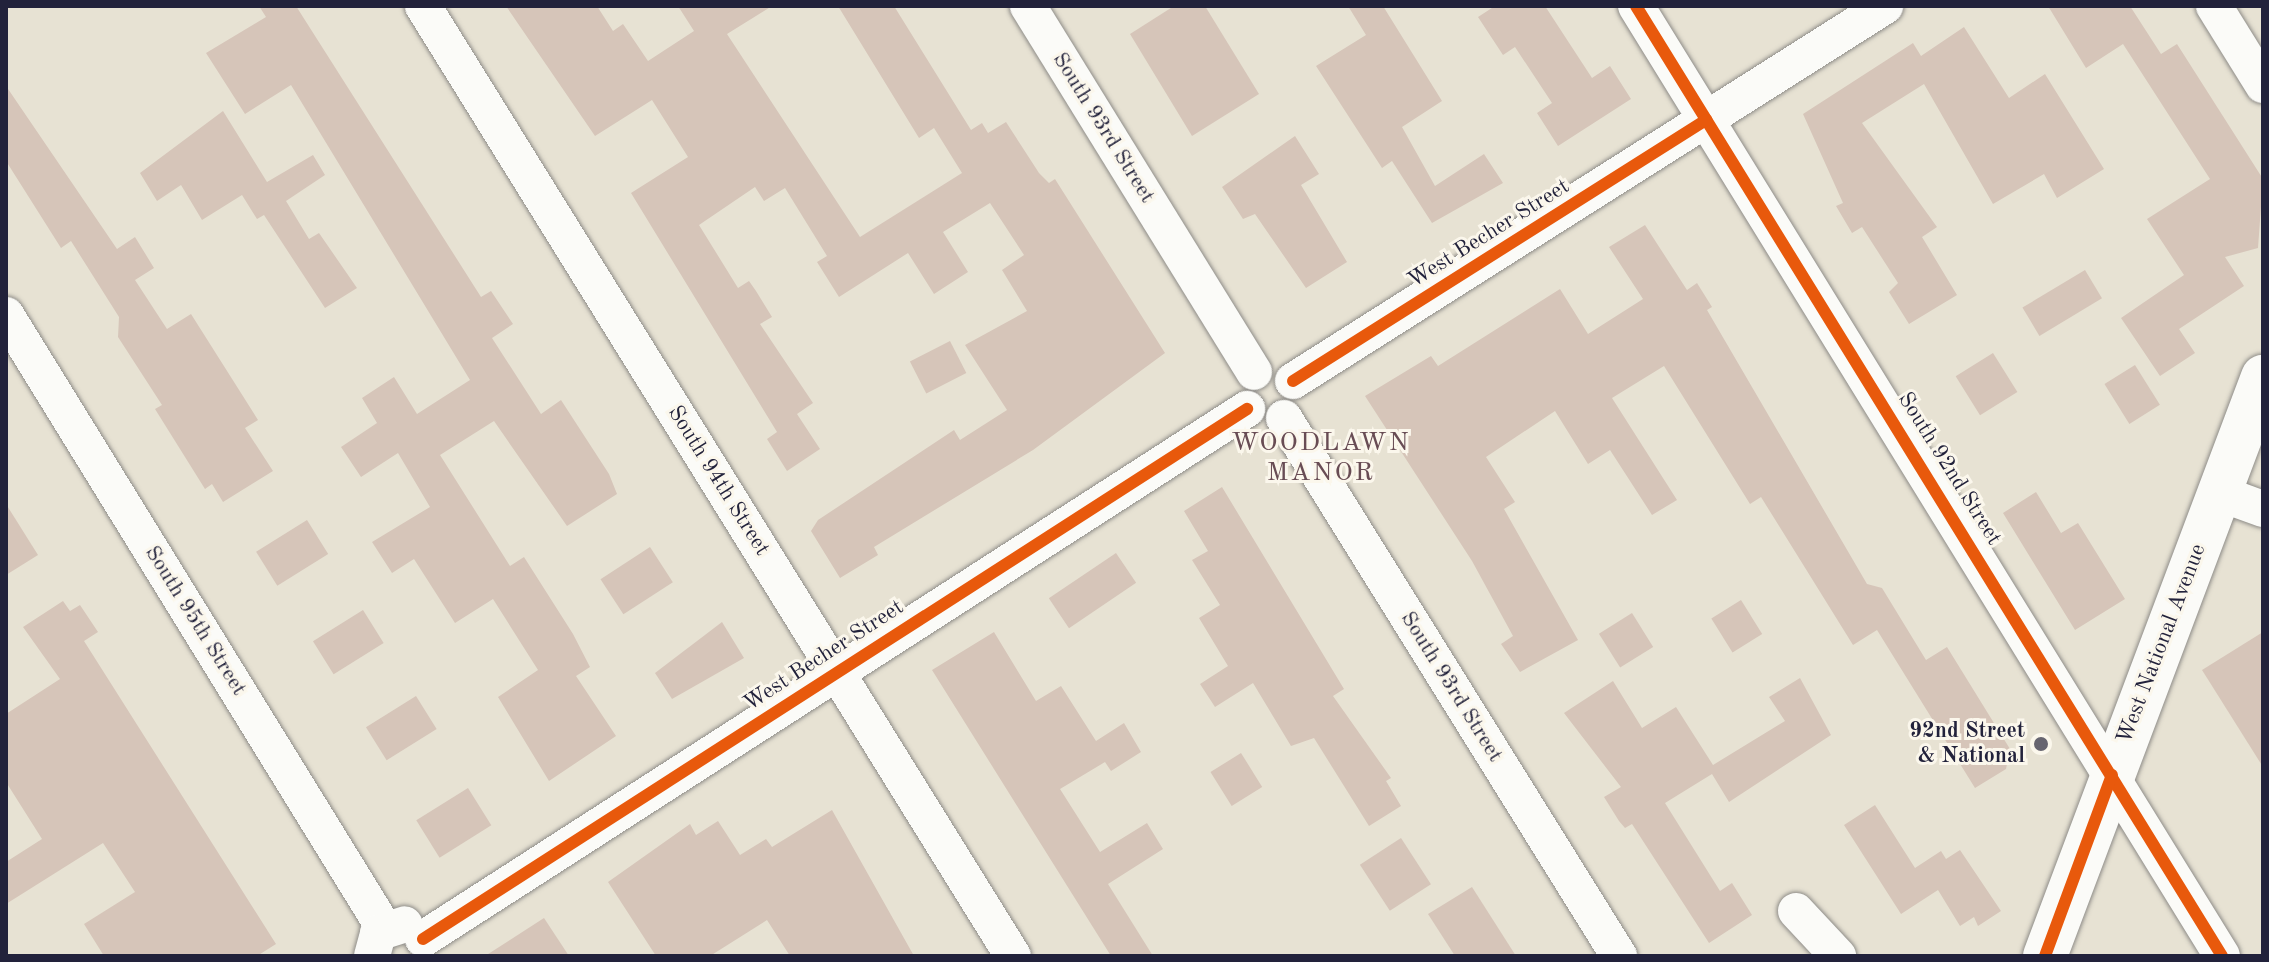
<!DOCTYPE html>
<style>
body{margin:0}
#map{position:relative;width:2269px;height:962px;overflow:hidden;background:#e7e2d3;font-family:"Old Standard TT",serif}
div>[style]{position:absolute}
.building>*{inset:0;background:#d6c5b9;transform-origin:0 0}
.roads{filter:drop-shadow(0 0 2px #8e8c88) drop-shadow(0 0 2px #8e8c88)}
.minor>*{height:36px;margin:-18px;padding:0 18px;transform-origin:18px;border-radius:18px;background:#fbfbf8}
.major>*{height:44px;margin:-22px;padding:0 22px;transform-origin:22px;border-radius:22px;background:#fbfbf8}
.cycleway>*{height:12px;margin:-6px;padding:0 6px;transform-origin:6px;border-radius:6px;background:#e8590c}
.dots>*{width:22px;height:22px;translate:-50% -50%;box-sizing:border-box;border:4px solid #fbf7ec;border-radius:50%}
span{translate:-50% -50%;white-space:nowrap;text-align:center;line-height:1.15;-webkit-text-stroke:6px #fbf7ec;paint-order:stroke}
.street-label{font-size:22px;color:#22223b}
.poi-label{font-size:22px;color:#22223b;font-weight:700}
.right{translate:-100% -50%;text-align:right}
.quarter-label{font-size:26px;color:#684c54;letter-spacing:2px}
.frame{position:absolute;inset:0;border:8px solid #22223b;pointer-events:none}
</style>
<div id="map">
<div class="building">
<i style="clip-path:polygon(259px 6px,296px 6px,481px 297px,491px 291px,513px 324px,492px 338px,541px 414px,561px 400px,609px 474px,617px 494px,567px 526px,494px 421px,440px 455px,510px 566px,524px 557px,573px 634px,590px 667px,576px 676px,616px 736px,549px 781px,498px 697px,538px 670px,493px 599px,455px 623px,414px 559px,392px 573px,372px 542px,430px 507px,398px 453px,361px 477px,341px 447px,377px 423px,362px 398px,394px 377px,417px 414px,470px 380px,291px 85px,245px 114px,206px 53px,266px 17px)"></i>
<i style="clip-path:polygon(506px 6px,597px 6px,613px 31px,623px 24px,648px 61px,694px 31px,678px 6px,772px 6px,727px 34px,860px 237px,962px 173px,934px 128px,919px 138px,838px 6px,894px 6px,971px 130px,982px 123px,988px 133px,1006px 122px,1039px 173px,1049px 183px,1055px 179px,1165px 353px,1033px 450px,874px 547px,878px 555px,840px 578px,811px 531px,818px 520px,954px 430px,960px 440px,1007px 410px,965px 345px,1027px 311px,1002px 270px,1024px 255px,990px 203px,943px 232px,968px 272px,934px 294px,908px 253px,839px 297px,817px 262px,827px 256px,785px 188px,764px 201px,755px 187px,699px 225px,738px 288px,749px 281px,756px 291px,772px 317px,760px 324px,813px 403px,797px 414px,820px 449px,787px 471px,767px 439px,777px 432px,631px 193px,688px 157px,652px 100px,595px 136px)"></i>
<i style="clip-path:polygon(1174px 6px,1205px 6px,1259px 94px,1192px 136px,1130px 34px)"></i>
<i style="clip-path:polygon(1348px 6px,1383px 6px,1442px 101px,1402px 127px,1435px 186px,1484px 154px,1503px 183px,1432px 223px,1392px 161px,1382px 168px,1316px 66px,1366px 35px)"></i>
<i style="clip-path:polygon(1495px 6px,1545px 6px,1592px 78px,1610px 66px,1631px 99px,1558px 146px,1537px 113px,1552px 103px,1515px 47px,1503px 55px,1478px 17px)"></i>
<i style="clip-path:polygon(2048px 6px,2130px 6px,2161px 54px,2177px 44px,2263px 179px,2258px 248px,2225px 257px,2244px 286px,2179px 329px,2195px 353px,2160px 376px,2121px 318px,2184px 275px,2147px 219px,2210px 179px,2123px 44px,2086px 68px)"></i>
<i style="clip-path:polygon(1964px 27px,2009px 98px,2045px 74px,2104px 169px,2057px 198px,2044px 174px,1993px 204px,1924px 84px,1862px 123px,1937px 227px,1922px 237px,1957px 295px,1909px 324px,1889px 292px,1898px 283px,1862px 227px,1852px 233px,1836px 206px,1843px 203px,1803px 114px,1913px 43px,1921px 56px)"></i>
<i style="clip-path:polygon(6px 86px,117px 249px,135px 237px,154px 268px,135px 280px,167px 329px,191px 314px,258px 420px,245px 428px,273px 471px,223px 502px,212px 484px,205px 489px,155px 409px,162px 405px,118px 337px,119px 317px,71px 241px,61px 248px,6px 161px)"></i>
<i style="clip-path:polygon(223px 111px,267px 182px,313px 155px,325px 175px,286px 201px,309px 239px,319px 233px,357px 288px,325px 308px,264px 215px,257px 219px,242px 195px,202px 220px,181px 185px,157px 201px,140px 173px)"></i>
<i style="clip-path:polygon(1295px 136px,1319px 174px,1301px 185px,1347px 262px,1306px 288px,1255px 214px,1243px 219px,1222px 187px)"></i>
<i style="clip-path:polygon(1645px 225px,1687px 290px,1697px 283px,1712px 307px,1707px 310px,1867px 584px,1882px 588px,1926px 660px,1947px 647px,2010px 749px,2006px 769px,1975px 788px,1877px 630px,1853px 645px,1761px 497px,1750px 504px,1664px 366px,1612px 398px,1677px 500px,1652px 515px,1610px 450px,1588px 464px,1555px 411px,1486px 457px,1515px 502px,1504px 509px,1578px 640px,1520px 672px,1501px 644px,1513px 636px,1472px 561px,1365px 396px,1431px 356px,1438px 366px,1560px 289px,1588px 334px,1643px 299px,1609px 247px)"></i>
<i style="left:2085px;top:270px;width:33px;height:73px;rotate:59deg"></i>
<i style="left:950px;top:341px;width:36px;height:45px;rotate:63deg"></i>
<i style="left:1993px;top:353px;width:46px;height:44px;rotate:58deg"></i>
<i style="left:2135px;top:365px;width:47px;height:36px;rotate:58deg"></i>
<i style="clip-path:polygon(1222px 487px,1344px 689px,1333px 696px,1391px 778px,1386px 781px,1401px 806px,1369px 826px,1314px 738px,1291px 746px,1253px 683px,1215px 707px,1200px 684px,1228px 666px,1199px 618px,1220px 605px,1192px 560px,1208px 551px,1184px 511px)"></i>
<i style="clip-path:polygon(2036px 492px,2061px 533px,2078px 523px,2125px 599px,2075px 630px,2003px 513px)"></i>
<i style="clip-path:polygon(6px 504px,38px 555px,6px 575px)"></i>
<i style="left:307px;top:520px;width:40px;height:60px;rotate:58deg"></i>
<i style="left:650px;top:547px;width:42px;height:59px;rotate:57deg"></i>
<i style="left:1116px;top:553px;width:36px;height:81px;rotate:56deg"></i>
<i style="left:1741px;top:600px;width:40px;height:35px;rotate:58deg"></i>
<i style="clip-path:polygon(63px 601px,70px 611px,80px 605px,98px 632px,84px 641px,276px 944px,257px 956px,104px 956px,84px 924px,135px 892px,103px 843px,6px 904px,6px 862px,42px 839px,6px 782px,6px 714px,60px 679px,23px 627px)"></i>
<i style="left:363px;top:610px;width:39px;height:59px;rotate:58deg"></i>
<i style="left:1632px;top:613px;width:40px;height:39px;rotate:58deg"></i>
<i style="clip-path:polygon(722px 622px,744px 658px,672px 699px,655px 673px)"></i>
<i style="clip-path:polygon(994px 632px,1036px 701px,1061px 686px,1096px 741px,1124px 723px,1141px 752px,1111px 771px,1105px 762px,1060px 789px,1100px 852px,1147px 823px,1163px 849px,1108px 884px,1153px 956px,1111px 956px,932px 670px)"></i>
<i style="clip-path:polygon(2263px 632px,2263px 767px,2202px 670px)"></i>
<i style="clip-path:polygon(1800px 678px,1831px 735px,1729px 802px,1712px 774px,1665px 803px,1720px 891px,1732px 883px,1752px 915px,1709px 943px,1632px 824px,1625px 828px,1619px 821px,1604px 797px,1621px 787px,1564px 713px,1613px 681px,1642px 728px,1676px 707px,1713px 765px,1785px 721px,1769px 697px)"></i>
<i style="left:416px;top:696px;width:39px;height:59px;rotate:58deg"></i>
<i style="left:1241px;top:753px;width:40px;height:36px;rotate:58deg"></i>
<i style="left:468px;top:788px;width:44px;height:61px;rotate:58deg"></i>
<i style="clip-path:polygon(1875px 805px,1915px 868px,1941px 851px,1946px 859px,1960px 850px,2001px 911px,1978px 926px,1974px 917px,1960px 926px,1938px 890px,1901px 914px,1844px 825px)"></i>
<i style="clip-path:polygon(832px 810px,914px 956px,790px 956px,767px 920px,710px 956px,656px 956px,608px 882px,690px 824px,696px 835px,718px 821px,740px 855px,766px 839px,772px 847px)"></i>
<i style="left:1401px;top:838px;width:55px;height:49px;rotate:57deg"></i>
<i style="clip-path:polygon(1472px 887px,1516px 956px,1455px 956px,1428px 914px)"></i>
<i style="clip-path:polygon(544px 918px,569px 956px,485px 956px)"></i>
</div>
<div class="roads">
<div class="minor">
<i style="left:423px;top:6px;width:1118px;rotate:58.16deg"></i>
<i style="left:1028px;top:6px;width:430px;rotate:58.3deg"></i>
<i style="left:1636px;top:6px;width:1116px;rotate:58.33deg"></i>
<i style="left:2214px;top:6px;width:93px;rotate:58.2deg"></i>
<i style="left:6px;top:315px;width:720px;rotate:58.34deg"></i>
<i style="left:1293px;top:381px;width:701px;rotate:-32.35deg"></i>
<i style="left:1284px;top:418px;width:634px;rotate:58.09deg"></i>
<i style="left:2219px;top:493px;width:47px;rotate:20deg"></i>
<i style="left:1796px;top:911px;width:62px;rotate:47deg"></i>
<i style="left:423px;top:939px;width:980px;rotate:-32.75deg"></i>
<i style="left:372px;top:956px;width:24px;rotate:-75deg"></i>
<i style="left:378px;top:933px;width:28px;rotate:-18deg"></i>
</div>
<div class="major">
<i style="left:2045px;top:956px;width:619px;rotate:-69.37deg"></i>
</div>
</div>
<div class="cycleway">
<i style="left:1636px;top:6px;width:1116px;rotate:58.33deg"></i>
<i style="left:1293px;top:381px;width:489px;rotate:-32.3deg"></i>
<i style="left:423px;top:939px;width:980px;rotate:-32.75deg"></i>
<i style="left:2045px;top:956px;width:193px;rotate:-69.7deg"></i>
</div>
<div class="dots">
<i style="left:2041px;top:744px;background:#676570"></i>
</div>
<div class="street-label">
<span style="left:1103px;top:128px;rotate:58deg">South 93rd Street</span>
<span style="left:1489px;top:234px;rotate:-32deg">West Becher Street</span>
<span style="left:1949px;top:469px;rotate:58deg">South 92nd Street</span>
<span style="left:718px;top:481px;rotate:58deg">South 94th Street</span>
<span style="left:195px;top:621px;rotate:58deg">South 95th Street</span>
<span style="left:2162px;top:644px;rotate:-69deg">West National Avenue</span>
<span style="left:824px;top:656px;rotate:-33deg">West Becher Street</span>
<span style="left:1451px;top:687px;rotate:58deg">South 93rd Street</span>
</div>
<div class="poi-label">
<span class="right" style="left:2025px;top:744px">92nd Street<br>&amp; National</span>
</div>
<div class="quarter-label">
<span style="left:1321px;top:459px">WOODLAWN<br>MANOR</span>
</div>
<div class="frame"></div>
</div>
